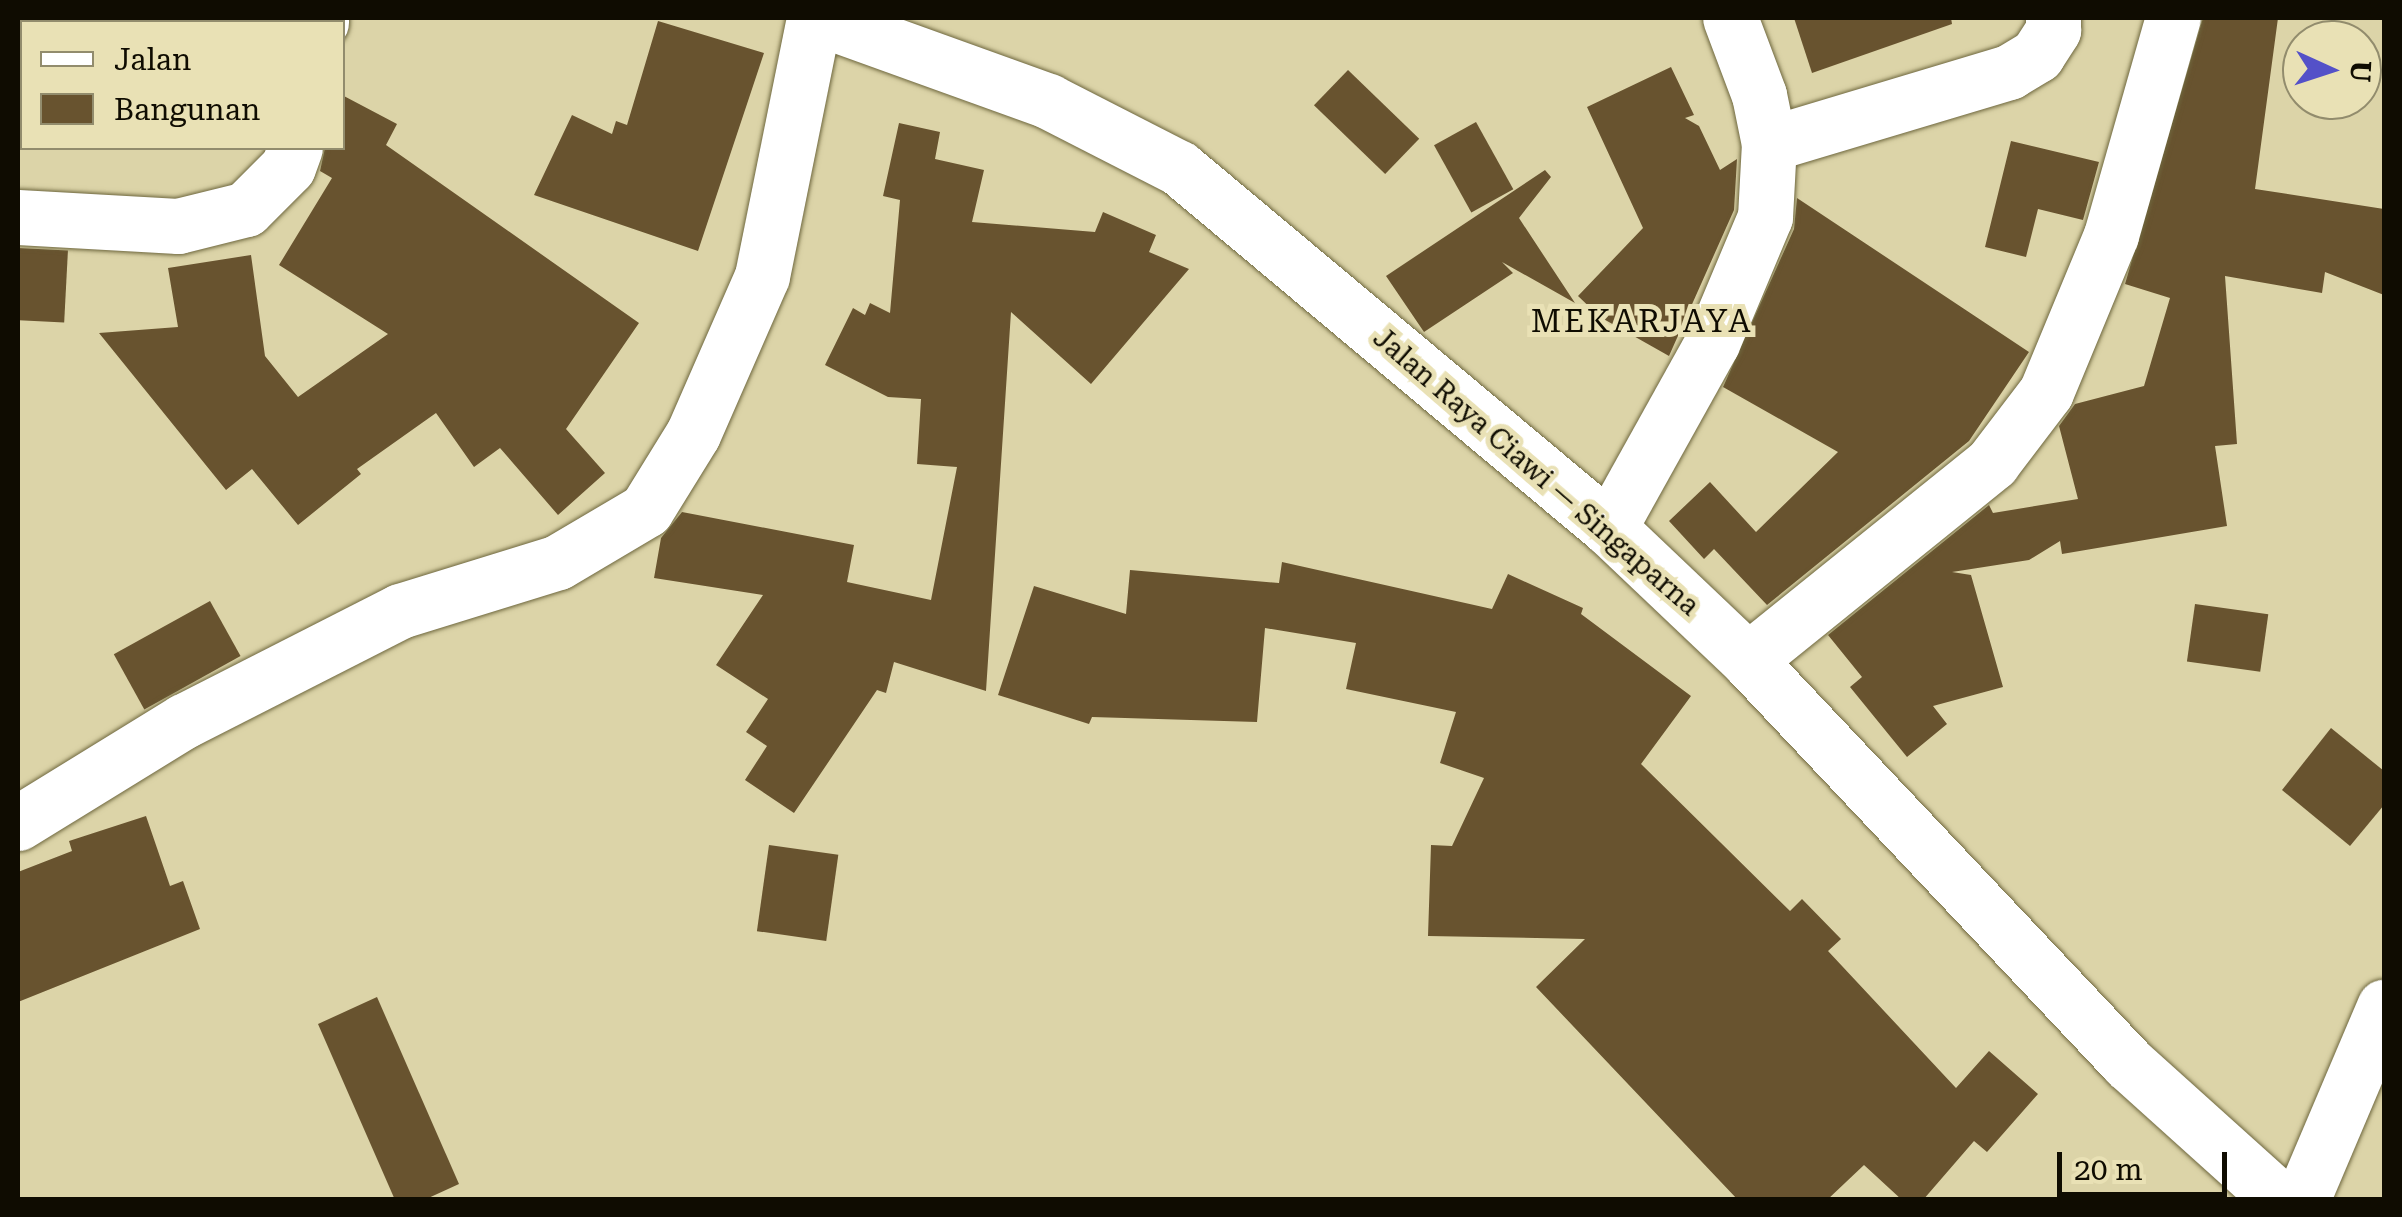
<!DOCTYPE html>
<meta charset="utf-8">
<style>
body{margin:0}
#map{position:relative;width:2402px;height:1217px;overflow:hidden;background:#dcd4a8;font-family:"Roboto Serif",serif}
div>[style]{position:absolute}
.building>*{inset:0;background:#68532f;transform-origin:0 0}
.roads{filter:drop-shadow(0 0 2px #6e673e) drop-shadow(0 0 2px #6e673e)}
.street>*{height:55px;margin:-27.5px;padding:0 27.5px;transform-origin:27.5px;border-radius:27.5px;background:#fff}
.secondary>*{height:55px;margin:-27.5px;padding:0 27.5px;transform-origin:27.5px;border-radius:27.5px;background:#fff}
span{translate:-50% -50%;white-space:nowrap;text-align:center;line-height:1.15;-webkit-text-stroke:10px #e9e1b5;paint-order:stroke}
.street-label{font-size:28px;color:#0f0c01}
.quarter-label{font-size:32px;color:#0f0c01;letter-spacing:2.5px}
.frame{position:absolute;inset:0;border:20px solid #0f0c01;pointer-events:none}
.legend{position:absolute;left:20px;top:20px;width:325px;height:130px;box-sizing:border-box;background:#e9e1b5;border:2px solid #928c6d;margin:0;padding:12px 18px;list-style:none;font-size:30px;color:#0f0c01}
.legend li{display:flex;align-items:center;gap:20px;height:50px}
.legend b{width:50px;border:2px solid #928c6d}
.north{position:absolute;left:2282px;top:20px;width:100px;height:100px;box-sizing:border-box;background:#e9e1b5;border:2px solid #928c6d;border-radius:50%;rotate:93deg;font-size:28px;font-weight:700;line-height:40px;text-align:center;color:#0f0c01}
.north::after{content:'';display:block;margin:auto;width:35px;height:45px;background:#5451c8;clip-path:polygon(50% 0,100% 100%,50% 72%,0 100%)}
.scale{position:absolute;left:2057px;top:1152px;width:170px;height:45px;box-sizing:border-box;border:5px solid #0f0c01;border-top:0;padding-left:12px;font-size:30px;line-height:35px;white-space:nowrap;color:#0f0c01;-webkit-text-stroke:8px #e9e1b5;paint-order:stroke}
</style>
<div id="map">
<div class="building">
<i style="clip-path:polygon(1794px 18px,1951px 18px,1952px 24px,1812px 73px)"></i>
<i style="clip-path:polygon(2203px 18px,2278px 18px,2255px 189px,2384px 209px,2384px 295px,2325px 272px,2322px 293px,2225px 276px,2237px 444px,2215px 446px,2227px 526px,2062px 554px,2060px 541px,2029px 560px,1952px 572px,1971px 575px,2003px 687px,1933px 706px,1947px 724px,1907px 757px,1850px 687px,1862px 677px,1828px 635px,1989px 505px,1993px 513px,2078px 499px,2059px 426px,2075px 404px,2144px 386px,2170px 298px,2125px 284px)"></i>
<i style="clip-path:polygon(658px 21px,764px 53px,698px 251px,534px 195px,572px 115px,612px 134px,616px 121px,627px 125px)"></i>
<i style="clip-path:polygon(1671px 67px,1694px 115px,1685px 118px,1699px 126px,1720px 170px,1737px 159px,1734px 210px,1669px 356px,1600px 317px,1578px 296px,1643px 228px,1587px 107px)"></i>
<i style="left:1348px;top:70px;width:99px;height:49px;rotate:44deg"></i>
<i style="clip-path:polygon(342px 95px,397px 124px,386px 145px,639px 323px,566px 429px,605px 473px,558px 515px,500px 448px,474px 467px,436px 413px,357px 469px,361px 474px,298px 525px,252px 469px,226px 490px,99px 333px,178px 327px,168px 268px,251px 255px,265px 356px,298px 397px,388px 334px,279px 265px,332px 178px,320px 171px,325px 148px,342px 148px)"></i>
<i style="left:1476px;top:122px;width:77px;height:48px;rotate:61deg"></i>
<i style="clip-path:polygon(899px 123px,940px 132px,935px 159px,984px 170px,972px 222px,1095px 232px,1103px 212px,1156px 235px,1149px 252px,1189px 269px,1091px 384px,1011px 312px,986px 691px,894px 662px,886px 693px,877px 690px,794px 813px,745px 780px,767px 746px,746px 732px,768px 699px,716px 665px,763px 595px,654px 578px,661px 538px,682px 512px,854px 545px,847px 582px,931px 600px,957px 467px,917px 464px,921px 399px,888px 397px,825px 365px,853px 308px,865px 315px,870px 303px,890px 313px,900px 200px,883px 196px)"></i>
<i style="clip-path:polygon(2011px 141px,2099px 162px,2083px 220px,2038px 209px,2026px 257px,1985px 247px)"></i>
<i style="clip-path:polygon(1545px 170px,1551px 177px,1519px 218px,1575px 303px,1502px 262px,1513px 273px,1424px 332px,1386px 276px)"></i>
<i style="clip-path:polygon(1797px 198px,2029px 352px,1969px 441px,1767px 605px,1714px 549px,1704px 559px,1669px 521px,1710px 482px,1756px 532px,1838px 452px,1723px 387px,1794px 229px)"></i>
<i style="left:18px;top:248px;width:50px;height:72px;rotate:3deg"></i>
<i style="clip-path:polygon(1282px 562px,1492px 609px,1508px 574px,1583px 608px,1581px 614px,1691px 696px,1641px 764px,1790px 911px,1802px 899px,1841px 939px,1828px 951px,1956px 1088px,1989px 1051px,2038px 1094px,1987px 1152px,1974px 1141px,1923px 1200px,1902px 1200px,1864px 1165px,1827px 1200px,1738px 1200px,1536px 987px,1585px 939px,1428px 936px,1431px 845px,1452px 846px,1484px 778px,1440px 763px,1456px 712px,1346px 689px,1356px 643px,1265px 628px,1257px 722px,1092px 717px,1089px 724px,998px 695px,1034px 586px,1126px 614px,1130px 570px,1279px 583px)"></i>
<i style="left:210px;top:601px;width:63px;height:110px;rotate:61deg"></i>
<i style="left:2195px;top:604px;width:74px;height:58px;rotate:8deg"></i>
<i style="clip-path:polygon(2331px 728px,2384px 771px,2384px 805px,2350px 846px,2282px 790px)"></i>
<i style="clip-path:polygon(146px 816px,170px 886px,183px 881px,200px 929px,18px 1002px,18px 872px,72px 851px,69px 841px)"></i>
<i style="left:769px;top:845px;width:70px;height:87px;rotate:8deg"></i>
<i style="clip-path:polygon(377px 997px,459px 1184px,424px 1200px,395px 1200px,318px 1024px)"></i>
</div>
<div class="roads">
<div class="street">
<i style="left:321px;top:22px;width:4px;rotate:-90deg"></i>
<i style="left:1769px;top:144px;width:251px;rotate:-16.7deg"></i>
<i style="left:2009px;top:72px;width:33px;rotate:-31deg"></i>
<i style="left:2037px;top:55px;width:30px;rotate:-57deg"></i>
<i style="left:2053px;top:30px;width:12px;rotate:-90deg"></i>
<i style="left:18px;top:217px;width:160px;rotate:3.2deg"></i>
<i style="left:178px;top:226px;width:70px;rotate:-14deg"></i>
<i style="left:246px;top:209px;width:59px;rotate:-45deg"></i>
<i style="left:288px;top:167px;width:20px;rotate:-70deg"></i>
<i style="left:1609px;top:528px;width:212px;rotate:-60.9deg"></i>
<i style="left:1712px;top:343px;width:137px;rotate:-67.2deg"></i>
<i style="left:1765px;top:217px;width:73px;rotate:-86.9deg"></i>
<i style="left:1769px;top:144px;width:50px;rotate:-101.5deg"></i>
<i style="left:1759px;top:95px;width:82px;rotate:-110.6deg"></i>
<i style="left:1748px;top:660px;width:314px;rotate:-38.9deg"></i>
<i style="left:1992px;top:463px;width:89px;rotate:-52.7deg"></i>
<i style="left:2046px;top:392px;width:170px;rotate:-67.5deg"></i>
<i style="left:2111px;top:235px;width:226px;rotate:-74.1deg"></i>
<i style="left:18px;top:823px;width:195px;rotate:-31.6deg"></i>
<i style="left:184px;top:721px;width:242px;rotate:-27deg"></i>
<i style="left:400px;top:611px;width:165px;rotate:-17.2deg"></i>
<i style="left:558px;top:562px;width:102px;rotate:-30.6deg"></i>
<i style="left:646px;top:510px;width:89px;rotate:-58.3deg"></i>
<i style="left:693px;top:434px;width:172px;rotate:-66.4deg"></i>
<i style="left:762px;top:276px;width:263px;rotate:-78.6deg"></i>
<i style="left:2302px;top:1200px;width:210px;rotate:-67deg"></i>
</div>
<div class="secondary">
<i style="left:818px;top:18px;width:245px;rotate:19.8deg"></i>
<i style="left:1048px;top:101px;width:147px;rotate:27.1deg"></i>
<i style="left:1179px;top:168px;width:561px;rotate:39.94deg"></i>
<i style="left:1609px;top:528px;width:192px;rotate:43.5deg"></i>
<i style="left:1748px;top:660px;width:554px;rotate:46.68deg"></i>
<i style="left:2128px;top:1063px;width:205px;rotate:42deg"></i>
</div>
</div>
<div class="street-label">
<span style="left:1536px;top:472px;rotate:41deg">Jalan Raya Ciawi — Singaparna</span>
</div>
<div class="quarter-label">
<span style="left:1642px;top:321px">MEKARJAYA</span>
</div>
<div class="frame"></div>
<ul class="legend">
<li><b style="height:12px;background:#fff"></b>Jalan</li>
<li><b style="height:28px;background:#68532f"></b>Bangunan</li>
</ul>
<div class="north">U</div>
<div class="scale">20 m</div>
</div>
